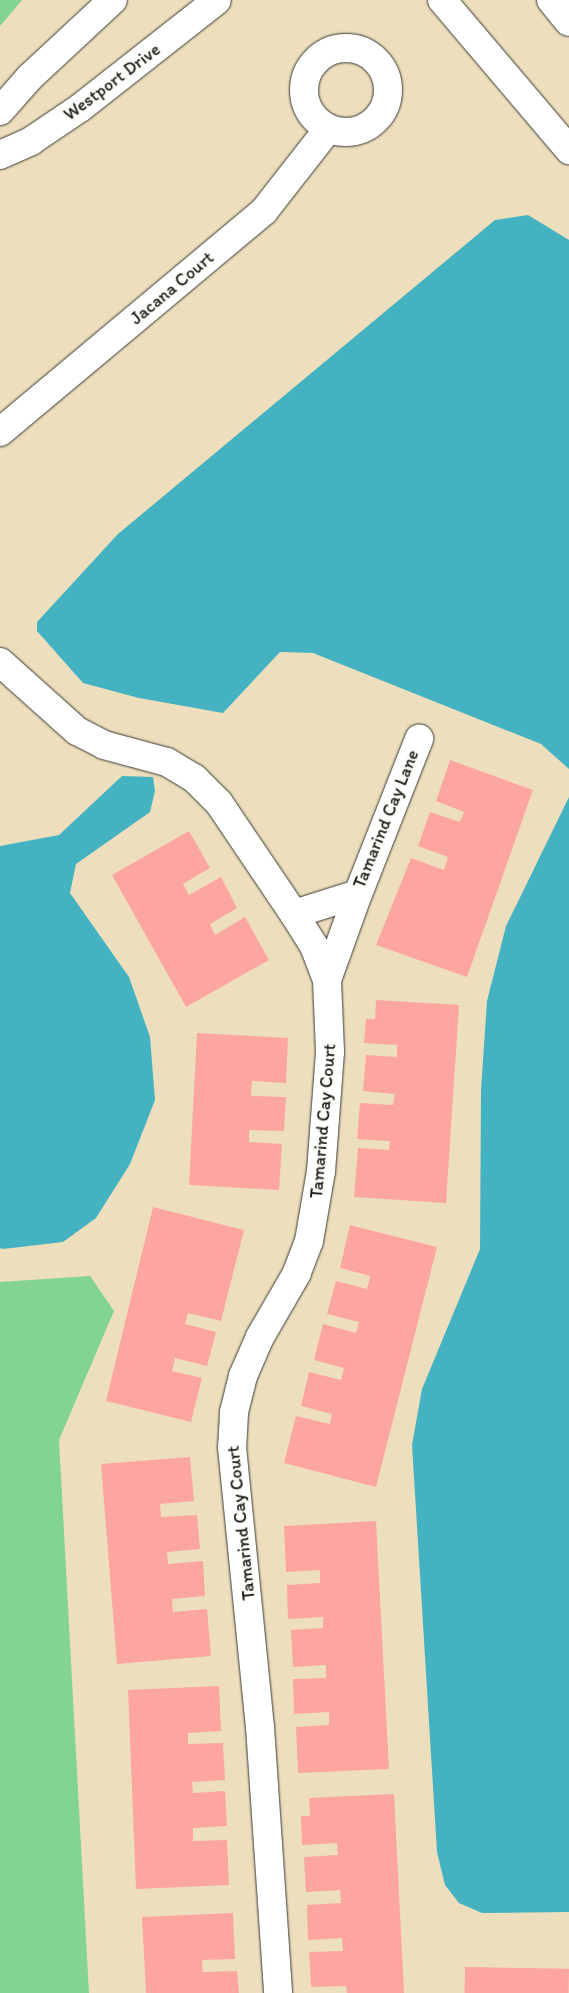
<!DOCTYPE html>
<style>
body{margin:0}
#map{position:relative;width:569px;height:1993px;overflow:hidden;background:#eddfbe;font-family:Itim,sans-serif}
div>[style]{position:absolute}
.green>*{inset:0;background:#82d394}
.water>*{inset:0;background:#44b2c1}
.building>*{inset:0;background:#fca5a1;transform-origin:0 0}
.roads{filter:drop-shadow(0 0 1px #3b3934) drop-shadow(0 0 1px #3b3934)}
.minor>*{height:28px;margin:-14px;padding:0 14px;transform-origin:14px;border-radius:14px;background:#fff}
.minor>.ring{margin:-14px;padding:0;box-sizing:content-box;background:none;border:28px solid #fff;border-radius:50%}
.major>*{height:28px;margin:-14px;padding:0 14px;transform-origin:14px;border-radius:14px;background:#fff}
span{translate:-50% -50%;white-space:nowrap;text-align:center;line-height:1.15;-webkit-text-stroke:4px #fdfcf7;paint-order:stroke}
.street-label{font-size:18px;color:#1c1c1c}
</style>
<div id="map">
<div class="green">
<i style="clip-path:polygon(0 0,22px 0,0 26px)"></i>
<i style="clip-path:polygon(90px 1276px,114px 1311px,59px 1440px,89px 1993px,0 1993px,0 1282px)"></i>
</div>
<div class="water">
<i style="clip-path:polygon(528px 215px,569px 240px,569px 769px,541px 744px,313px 653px,280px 652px,223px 713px,139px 698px,83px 683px,37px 631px,37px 622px,118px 534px,495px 220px)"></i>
<i style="clip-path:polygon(122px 776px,153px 777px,155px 791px,150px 812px,76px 864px,70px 893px,129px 977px,150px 1037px,155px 1100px,130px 1164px,96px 1218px,63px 1242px,3px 1249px,0 1248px,0 846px,59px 835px)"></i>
<i style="clip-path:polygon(569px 797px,569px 1912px,482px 1913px,459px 1903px,445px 1885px,437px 1852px,412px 1445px,422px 1389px,480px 1249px,481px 1090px,487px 1001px,506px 926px)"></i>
</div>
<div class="building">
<i style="clip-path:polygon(450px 760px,533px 790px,467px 977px,376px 945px,411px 858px,444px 870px,448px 857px,418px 846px,430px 812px,460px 822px,464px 812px,436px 801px)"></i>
<i style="clip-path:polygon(189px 831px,210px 868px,183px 884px,189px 895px,221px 877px,237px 908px,210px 924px,215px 935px,245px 917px,269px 960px,186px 1007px,112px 875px)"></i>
<i style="clip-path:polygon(376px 1000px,459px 1005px,446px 1203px,354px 1197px,358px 1148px,389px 1150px,390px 1141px,357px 1139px,360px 1103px,393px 1105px,395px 1094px,363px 1091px,366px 1055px,397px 1057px,397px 1045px,364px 1043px,366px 1019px,375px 1019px)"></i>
<i style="clip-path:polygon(197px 1033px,288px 1038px,286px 1083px,252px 1081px,251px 1096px,286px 1097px,284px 1131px,249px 1130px,249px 1142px,282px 1144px,279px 1190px,189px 1185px)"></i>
<i style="clip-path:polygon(153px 1207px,244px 1230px,221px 1321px,188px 1313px,185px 1324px,216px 1332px,207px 1366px,175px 1358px,172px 1371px,202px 1378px,191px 1422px,106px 1401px)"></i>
<i style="clip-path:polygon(350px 1225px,437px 1247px,376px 1487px,284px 1463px,296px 1416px,330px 1424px,332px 1414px,301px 1406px,309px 1372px,341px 1380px,344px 1368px,314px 1360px,323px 1324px,356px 1333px,359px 1322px,327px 1314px,336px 1281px,367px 1289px,370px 1276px,340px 1268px)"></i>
<i style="clip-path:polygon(190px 1457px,194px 1501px,160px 1504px,161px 1517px,197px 1515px,200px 1549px,167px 1552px,168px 1564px,203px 1561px,205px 1596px,172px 1599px,173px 1612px,207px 1609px,211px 1656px,117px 1664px,101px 1464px)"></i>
<i style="clip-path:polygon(376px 1521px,389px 1769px,298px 1773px,296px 1727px,329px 1725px,329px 1712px,294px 1714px,293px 1679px,326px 1678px,326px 1665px,293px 1667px,291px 1630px,323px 1628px,323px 1617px,288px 1619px,287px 1585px,320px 1583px,320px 1570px,286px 1572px,284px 1526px)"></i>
<i style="clip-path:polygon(219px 1686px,221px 1731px,188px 1733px,188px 1744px,223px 1743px,225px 1780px,192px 1782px,193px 1793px,225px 1791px,227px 1826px,193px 1828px,193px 1841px,227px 1840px,229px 1885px,136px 1889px,128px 1690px)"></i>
<i style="clip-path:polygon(394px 1794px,404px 1993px,347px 1993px,346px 1986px,311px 1987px,309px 1952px,343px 1951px,342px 1938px,308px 1940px,307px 1905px,341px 1903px,340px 1890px,306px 1892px,304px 1857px,338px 1855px,337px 1843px,302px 1845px,301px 1816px,310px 1816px,309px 1798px)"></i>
<i style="clip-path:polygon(233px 1913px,235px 1959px,202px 1960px,203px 1972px,237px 1971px,239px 1993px,146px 1993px,142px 1917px)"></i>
<i style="left:465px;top:1967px;width:104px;height:26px;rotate:1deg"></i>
</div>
<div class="roads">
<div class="minor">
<i class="ring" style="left:304px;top:48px;width:56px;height:56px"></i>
<i style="left:0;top:111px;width:45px;rotate:-48.6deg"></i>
<i style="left:30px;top:77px;width:113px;rotate:-42.9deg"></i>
<i style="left:0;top:155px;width:34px;rotate:-24deg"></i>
<i style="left:31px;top:141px;width:59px;rotate:-34deg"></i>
<i style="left:80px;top:108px;width:174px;rotate:-38.2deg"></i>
<i style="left:0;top:432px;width:344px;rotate:-39.9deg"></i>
<i style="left:264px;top:211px;width:104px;rotate:-52deg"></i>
<i style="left:0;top:662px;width:103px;rotate:41.9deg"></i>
<i style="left:77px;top:731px;width:30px;rotate:27deg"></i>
<i style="left:104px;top:745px;width:65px;rotate:15.1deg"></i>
<i style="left:167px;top:762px;width:31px;rotate:31deg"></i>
<i style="left:194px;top:778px;width:35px;rotate:45deg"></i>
<i style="left:219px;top:803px;width:134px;rotate:56deg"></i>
<i style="left:294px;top:914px;width:38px;rotate:58deg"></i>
<i style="left:314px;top:946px;width:36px;rotate:69deg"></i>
<i style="left:327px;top:980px;width:72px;rotate:87.6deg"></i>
<i style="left:330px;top:1052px;width:119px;rotate:94.3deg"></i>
<i style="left:321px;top:1171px;width:71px;rotate:99.7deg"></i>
<i style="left:309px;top:1241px;width:34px;rotate:111deg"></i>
<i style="left:297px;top:1273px;width:74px;rotate:120deg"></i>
<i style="left:260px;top:1337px;width:43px;rotate:113.6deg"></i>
<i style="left:243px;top:1376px;width:38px;rotate:104deg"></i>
<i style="left:234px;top:1413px;width:34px;rotate:93deg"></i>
<i style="left:232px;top:1447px;width:281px;rotate:84.3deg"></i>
<i style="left:260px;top:1727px;width:267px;rotate:86.1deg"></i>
<i style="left:294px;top:914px;width:67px;rotate:-17.4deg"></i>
<i style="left:358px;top:894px;width:167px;rotate:-68.5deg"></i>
<i style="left:327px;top:980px;width:91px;rotate:-70.2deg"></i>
</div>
<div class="major">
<i style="left:442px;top:0;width:197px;rotate:49.7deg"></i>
<i style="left:551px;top:0;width:28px;rotate:51deg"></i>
</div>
</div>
<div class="street-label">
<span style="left:112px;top:82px;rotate:-37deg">Westport Drive</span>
<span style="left:172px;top:288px;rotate:-40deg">Jacana Court</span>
<span style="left:386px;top:819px;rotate:-68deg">Tamarind Cay Lane</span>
<span style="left:323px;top:1121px;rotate:-85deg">Tamarind Cay Court</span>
<span style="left:241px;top:1523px;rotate:-96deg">Tamarind Cay Court</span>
</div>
</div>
